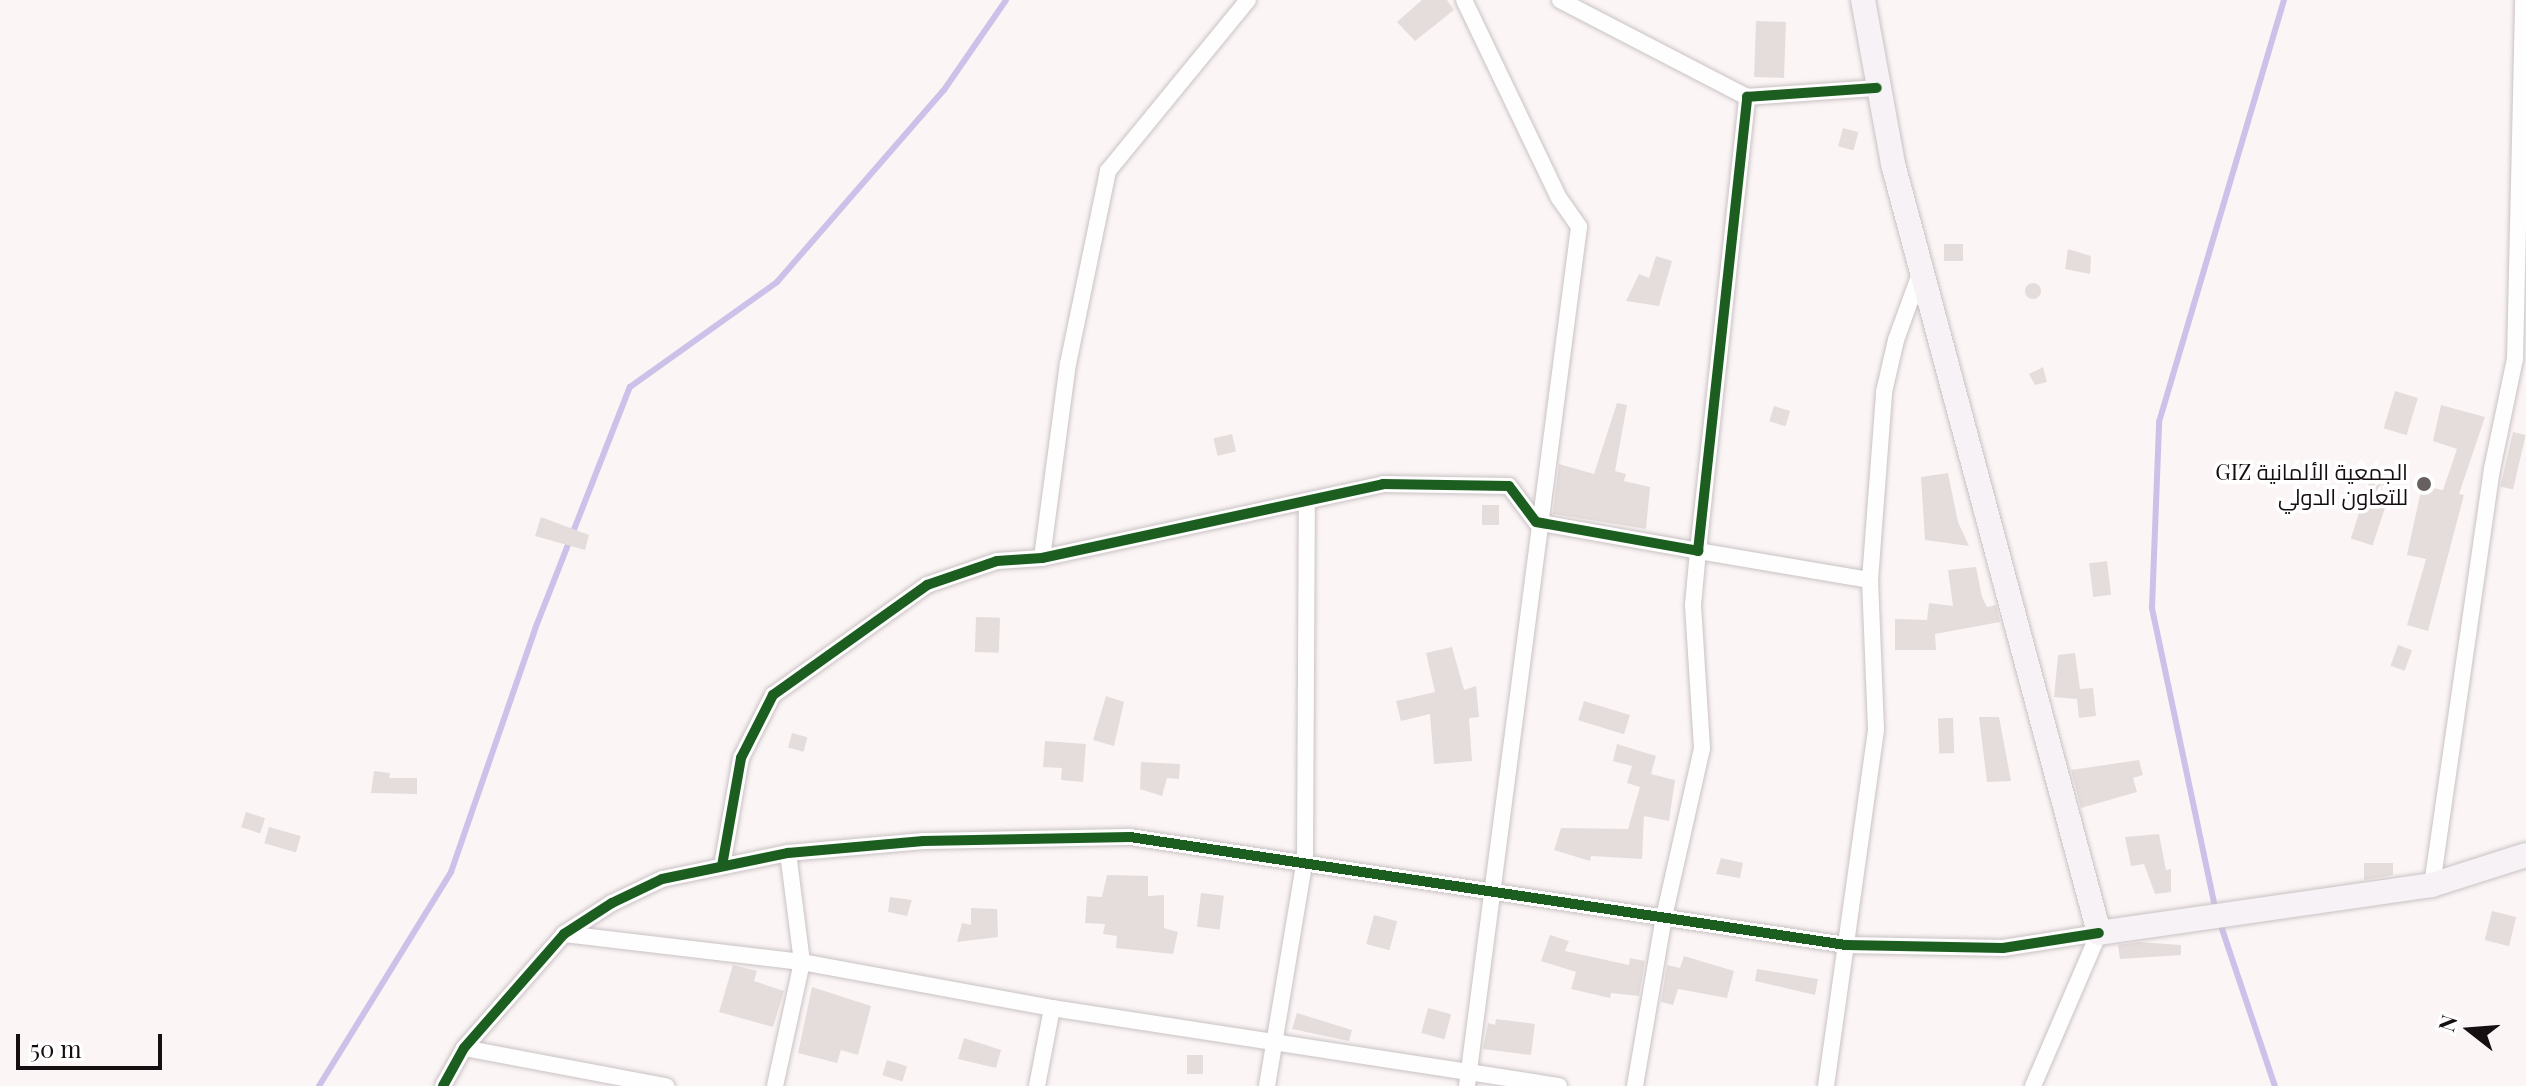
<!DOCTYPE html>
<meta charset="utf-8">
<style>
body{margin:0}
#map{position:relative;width:2526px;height:1086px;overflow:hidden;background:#fcf5f6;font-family:"Playfair Display",Cairo,serif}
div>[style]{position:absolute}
.stream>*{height:6px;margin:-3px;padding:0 3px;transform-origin:3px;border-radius:3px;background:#ccc1e9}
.building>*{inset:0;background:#e4dddc;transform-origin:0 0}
.round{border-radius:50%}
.roads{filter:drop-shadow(0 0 2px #c9c2c3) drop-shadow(0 0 2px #c9c2c3)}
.minor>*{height:16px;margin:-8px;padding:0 8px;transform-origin:8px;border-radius:8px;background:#fffefe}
.secondary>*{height:24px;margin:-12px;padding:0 12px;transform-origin:12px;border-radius:12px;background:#f6f2f5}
.cycleway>*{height:10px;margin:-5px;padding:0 5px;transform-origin:5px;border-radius:5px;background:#1b5e20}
.dots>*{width:22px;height:22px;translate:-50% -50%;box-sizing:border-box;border:4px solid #fff;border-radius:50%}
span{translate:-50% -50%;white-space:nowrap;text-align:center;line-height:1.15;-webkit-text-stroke:7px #fff;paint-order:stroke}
.poi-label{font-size:22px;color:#160f11}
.right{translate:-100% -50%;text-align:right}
.north{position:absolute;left:2430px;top:990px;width:80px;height:80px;-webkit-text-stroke:6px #fff;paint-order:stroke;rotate:287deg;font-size:22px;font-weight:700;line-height:32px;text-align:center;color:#160f11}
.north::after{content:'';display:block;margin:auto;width:28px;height:36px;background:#160f11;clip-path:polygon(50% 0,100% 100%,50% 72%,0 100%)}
.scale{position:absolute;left:16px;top:1034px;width:146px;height:36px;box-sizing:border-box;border:4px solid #160f11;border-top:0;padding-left:10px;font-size:24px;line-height:28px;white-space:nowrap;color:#160f11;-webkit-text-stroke:6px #fff;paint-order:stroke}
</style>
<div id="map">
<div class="stream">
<i style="left:2216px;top:912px;width:311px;rotate:-101.9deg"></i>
<i style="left:2152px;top:608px;width:186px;rotate:-87.8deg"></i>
<i style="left:2159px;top:422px;width:440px;rotate:-73.5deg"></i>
<i style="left:2220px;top:923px;width:172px;rotate:71.4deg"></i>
<i style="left:319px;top:1086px;width:251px;rotate:-58.3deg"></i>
<i style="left:451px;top:872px;width:257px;rotate:-70.9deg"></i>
<i style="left:535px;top:629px;width:260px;rotate:-68.6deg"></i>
<i style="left:630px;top:387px;width:181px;rotate:-35.5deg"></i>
<i style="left:777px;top:282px;width:254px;rotate:-49deg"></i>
<i style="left:944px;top:90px;width:109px;rotate:-55.4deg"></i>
</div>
<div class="building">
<i style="clip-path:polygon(1422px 0,1447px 0,1454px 10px,1415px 41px,1397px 22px)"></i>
<i style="left:1756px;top:21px;width:30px;height:56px;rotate:2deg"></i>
<i style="left:1843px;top:128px;width:16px;height:19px;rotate:15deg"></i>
<i style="left:1944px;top:244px;width:19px;height:17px"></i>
<i style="clip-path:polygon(2068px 249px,2091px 256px,2090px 274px,2065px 269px)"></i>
<i style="clip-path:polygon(1656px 256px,1672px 261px,1659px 306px,1626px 301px,1639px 274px,1649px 278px)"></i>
<i class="round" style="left:2025px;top:283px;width:16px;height:16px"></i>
<i style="clip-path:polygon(2043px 367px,2047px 382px,2035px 385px,2029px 374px)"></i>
<i style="left:2395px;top:391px;width:24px;height:39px;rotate:17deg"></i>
<i style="clip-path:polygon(1617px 403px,1627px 405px,1615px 471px,1626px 474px,1624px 481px,1650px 487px,1646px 529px,1553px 514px,1559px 464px,1594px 474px)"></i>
<i style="clip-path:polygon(2441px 405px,2485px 417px,2459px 494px,2464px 495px,2428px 631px,2407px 625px,2426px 559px,2407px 555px,2422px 486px,2443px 490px,2457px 449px,2433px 441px)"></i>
<i style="left:1774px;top:406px;width:17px;height:16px;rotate:17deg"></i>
<i style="left:2513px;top:432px;width:13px;height:56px;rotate:13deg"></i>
<i style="left:1232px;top:434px;width:18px;height:19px;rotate:77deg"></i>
<i style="left:2373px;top:470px;width:23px;height:72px;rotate:18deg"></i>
<i style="clip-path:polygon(1948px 473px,1958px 522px,1969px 546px,1925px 540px,1921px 477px)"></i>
<i style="left:1482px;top:505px;width:17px;height:20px"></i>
<i style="clip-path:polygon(541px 517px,589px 535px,585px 550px,535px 536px)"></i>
<i style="left:2107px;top:561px;width:34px;height:18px;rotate:83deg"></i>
<i style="clip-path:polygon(1976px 567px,1982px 597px,1987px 607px,1996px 605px,2000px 622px,1935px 634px,1936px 650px,1895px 650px,1895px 619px,1927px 620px,1929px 603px,1953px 606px,1948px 570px)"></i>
<i style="left:976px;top:617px;width:24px;height:35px;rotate:2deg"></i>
<i style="left:2398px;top:645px;width:15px;height:22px;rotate:20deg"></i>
<i style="clip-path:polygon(1452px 647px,1464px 690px,1476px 686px,1479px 717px,1469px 718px,1472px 761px,1434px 764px,1430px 714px,1401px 721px,1396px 701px,1435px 692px,1426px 653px)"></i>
<i style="clip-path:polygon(2075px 653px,2080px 689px,2093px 688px,2096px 716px,2079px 718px,2077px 699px,2054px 697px,2058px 655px)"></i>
<i style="clip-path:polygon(1106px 696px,1124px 702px,1114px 746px,1093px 740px)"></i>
<i style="left:1584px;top:701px;width:48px;height:20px;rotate:17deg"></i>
<i style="clip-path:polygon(1979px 717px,1999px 717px,2011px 781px,1987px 782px)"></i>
<i style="left:1953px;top:718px;width:35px;height:15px;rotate:88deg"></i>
<i style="left:792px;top:733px;width:16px;height:15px;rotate:15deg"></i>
<i style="clip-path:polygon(1045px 741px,1086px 744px,1083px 782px,1061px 780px,1062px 768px,1043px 767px)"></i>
<i style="clip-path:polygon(1617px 744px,1656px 756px,1651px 774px,1675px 780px,1669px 821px,1644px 816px,1642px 859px,1591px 856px,1590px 861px,1554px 850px,1561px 828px,1628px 829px,1640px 787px,1627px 783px,1632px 766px,1613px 761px)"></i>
<i style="clip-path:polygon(2139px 760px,2143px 775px,2133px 778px,2137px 792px,2081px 808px,2071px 770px)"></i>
<i style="clip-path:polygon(1141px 762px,1180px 764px,1179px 779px,1167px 778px,1162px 796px,1140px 789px)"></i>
<i style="clip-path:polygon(374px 771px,390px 773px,389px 778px,417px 778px,417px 794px,371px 793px)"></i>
<i style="left:246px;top:812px;width:20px;height:16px;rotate:18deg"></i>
<i style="left:269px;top:827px;width:33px;height:17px;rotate:16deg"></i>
<i style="clip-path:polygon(2159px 834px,2166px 870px,2171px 869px,2171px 892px,2155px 894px,2144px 864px,2131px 866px,2125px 837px)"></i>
<i style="clip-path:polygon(1721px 858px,1743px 863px,1740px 878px,1716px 874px)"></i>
<i style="clip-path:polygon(2364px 863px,2393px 863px,2393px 875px,2364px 880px)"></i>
<i style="clip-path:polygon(1107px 875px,1148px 876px,1148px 896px,1164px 895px,1164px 928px,1178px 932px,1173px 954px,1116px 948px,1117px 936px,1103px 934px,1105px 924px,1085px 923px,1087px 896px,1102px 897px)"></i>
<i style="left:1201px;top:893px;width:23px;height:34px;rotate:7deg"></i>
<i style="clip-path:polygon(890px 897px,912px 900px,907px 916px,888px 912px)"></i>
<i style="clip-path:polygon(971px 908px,997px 909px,998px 937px,957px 942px,962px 923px,971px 925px)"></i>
<i style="left:2492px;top:911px;width:25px;height:30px;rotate:14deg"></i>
<i style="left:1374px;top:915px;width:24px;height:30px;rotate:15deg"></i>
<i style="clip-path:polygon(1550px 935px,1569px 941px,1565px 951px,1629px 965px,1630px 958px,1645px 961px,1639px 996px,1611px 993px,1610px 998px,1571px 989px,1576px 972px,1541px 961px)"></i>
<i style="clip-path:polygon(2139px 942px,2181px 945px,2181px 955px,2120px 959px,2118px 945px)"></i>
<i style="clip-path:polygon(1684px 956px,1734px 971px,1727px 998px,1678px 989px,1673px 1005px,1661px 1002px,1667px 965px,1680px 968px)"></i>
<i style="clip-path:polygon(733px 965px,757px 971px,754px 981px,784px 991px,773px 1027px,719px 1012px)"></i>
<i style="clip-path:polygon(1757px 969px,1818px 979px,1815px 995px,1755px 981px)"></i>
<i style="clip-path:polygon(812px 987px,871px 1006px,858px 1055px,841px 1050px,837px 1063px,798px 1053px)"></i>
<i style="left:1428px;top:1008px;width:24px;height:26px;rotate:15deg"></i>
<i style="clip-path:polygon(1297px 1013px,1352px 1030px,1349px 1041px,1292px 1029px)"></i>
<i style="clip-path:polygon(1496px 1019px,1535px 1024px,1531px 1055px,1483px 1049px,1488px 1023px,1495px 1025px)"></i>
<i style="clip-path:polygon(964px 1038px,1001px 1050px,996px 1068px,958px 1059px)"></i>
<i style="left:1187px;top:1055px;width:16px;height:19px"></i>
<i style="left:887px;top:1060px;width:21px;height:16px;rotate:17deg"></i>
</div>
<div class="roads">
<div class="minor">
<i style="left:1464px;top:0;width:220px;rotate:64.4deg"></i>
<i style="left:1559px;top:198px;width:35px;rotate:55deg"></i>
<i style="left:1579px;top:227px;width:866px;rotate:97.43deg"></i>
<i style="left:1560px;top:0;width:211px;rotate:27.4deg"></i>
<i style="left:1042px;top:558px;width:196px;rotate:-82.4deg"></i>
<i style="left:1068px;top:364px;width:197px;rotate:-78.3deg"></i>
<i style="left:1108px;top:171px;width:221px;rotate:-50.7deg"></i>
<i style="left:722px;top:866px;width:110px;rotate:-80deg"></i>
<i style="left:741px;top:758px;width:71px;rotate:-63.1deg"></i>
<i style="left:773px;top:695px;width:189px;rotate:-35.5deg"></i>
<i style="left:927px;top:585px;width:74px;rotate:-18.9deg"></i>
<i style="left:997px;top:561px;width:45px;rotate:-3.8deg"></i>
<i style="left:1042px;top:558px;width:349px;rotate:-12.2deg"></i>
<i style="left:1383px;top:484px;width:126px;rotate:0.9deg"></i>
<i style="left:1509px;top:486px;width:45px;rotate:53.1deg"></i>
<i style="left:1536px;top:522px;width:165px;rotate:10.1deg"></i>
<i style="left:1698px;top:551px;width:457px;rotate:-83.8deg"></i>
<i style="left:1747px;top:97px;width:130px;rotate:-4deg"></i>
<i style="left:2432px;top:885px;width:420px;rotate:-81.8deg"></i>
<i style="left:2492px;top:469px;width:112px;rotate:-78.2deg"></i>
<i style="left:2515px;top:359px;width:359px;rotate:-88.7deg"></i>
<i style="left:564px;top:934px;width:240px;rotate:6.7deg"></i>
<i style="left:802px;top:962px;width:254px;rotate:10.4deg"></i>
<i style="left:1052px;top:1008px;width:513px;rotate:8.75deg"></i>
<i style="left:464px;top:1048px;width:206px;rotate:10.7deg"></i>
<i style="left:443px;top:1086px;width:43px;rotate:-61.1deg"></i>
<i style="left:464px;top:1048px;width:152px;rotate:-48.7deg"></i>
<i style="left:564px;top:934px;width:57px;rotate:-32.9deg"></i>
<i style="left:612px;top:903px;width:55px;rotate:-25.6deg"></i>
<i style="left:662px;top:879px;width:129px;rotate:-11.7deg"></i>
<i style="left:788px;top:853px;width:136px;rotate:-5.1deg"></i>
<i style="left:923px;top:841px;width:207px;rotate:-1.1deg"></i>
<i style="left:1130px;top:837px;width:724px;rotate:8.58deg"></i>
<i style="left:1846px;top:945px;width:157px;rotate:1.1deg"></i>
<i style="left:2003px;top:948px;width:97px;rotate:-8.9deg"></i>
<i style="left:775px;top:1086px;width:127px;rotate:-77.7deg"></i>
<i style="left:802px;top:962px;width:110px;rotate:-97.3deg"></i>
<i style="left:1037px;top:1086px;width:79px;rotate:-79.1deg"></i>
<i style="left:1267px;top:1086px;width:229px;rotate:-80.5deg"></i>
<i style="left:1305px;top:860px;width:359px;rotate:-89.7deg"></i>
<i style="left:1635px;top:1086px;width:171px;rotate:-80.3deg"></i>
<i style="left:1664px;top:917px;width:173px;rotate:-77.3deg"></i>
<i style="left:1702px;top:748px;width:143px;rotate:-93.6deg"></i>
<i style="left:1693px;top:605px;width:54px;rotate:-84.7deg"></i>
<i style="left:1698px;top:551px;width:174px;rotate:9.6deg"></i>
<i style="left:1826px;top:1086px;width:360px;rotate:-82deg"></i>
<i style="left:1876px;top:729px;width:149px;rotate:-92.3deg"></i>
<i style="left:1870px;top:580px;width:189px;rotate:-85.7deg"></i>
<i style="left:1884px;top:392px;width:53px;rotate:-77deg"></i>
<i style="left:1896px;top:340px;width:73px;rotate:-70.1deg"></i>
<i style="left:2033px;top:1086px;width:167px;rotate:-66.7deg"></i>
</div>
<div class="secondary">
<i style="left:1863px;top:0;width:167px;rotate:79.6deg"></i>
<i style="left:1893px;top:164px;width:796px;rotate:75deg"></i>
<i style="left:2099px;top:933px;width:336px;rotate:-8.2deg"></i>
<i style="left:2432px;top:885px;width:99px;rotate:-17.7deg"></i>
</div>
</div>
<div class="cycleway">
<i style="left:722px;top:866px;width:110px;rotate:-80deg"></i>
<i style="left:741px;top:758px;width:71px;rotate:-63.1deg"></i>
<i style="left:773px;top:695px;width:189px;rotate:-35.5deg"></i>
<i style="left:927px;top:585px;width:74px;rotate:-18.9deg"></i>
<i style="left:997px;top:561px;width:45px;rotate:-3.8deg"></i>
<i style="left:1042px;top:558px;width:349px;rotate:-12.2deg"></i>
<i style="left:1383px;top:484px;width:126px;rotate:0.9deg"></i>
<i style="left:1509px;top:486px;width:45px;rotate:53.1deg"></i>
<i style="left:1536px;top:522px;width:165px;rotate:10.1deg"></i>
<i style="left:1698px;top:551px;width:457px;rotate:-83.8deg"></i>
<i style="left:1747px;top:97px;width:130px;rotate:-4deg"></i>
<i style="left:443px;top:1086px;width:43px;rotate:-61.1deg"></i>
<i style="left:464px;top:1048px;width:152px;rotate:-48.7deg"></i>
<i style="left:564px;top:934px;width:57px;rotate:-32.9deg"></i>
<i style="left:612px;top:903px;width:55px;rotate:-25.6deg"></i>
<i style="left:662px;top:879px;width:129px;rotate:-11.7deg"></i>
<i style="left:788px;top:853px;width:136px;rotate:-5.1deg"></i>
<i style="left:923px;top:841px;width:207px;rotate:-1.1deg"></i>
<i style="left:1130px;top:837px;width:724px;rotate:8.58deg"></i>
<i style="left:1846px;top:945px;width:157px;rotate:1.1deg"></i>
<i style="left:2003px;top:948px;width:97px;rotate:-8.9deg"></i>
</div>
<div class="dots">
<i style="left:2424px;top:484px;background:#666061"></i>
</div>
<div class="poi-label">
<span class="right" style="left:2408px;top:484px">GIZ الجمعية الألمانية<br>للتعاون الدولي</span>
</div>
<div class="north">N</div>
<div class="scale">50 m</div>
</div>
